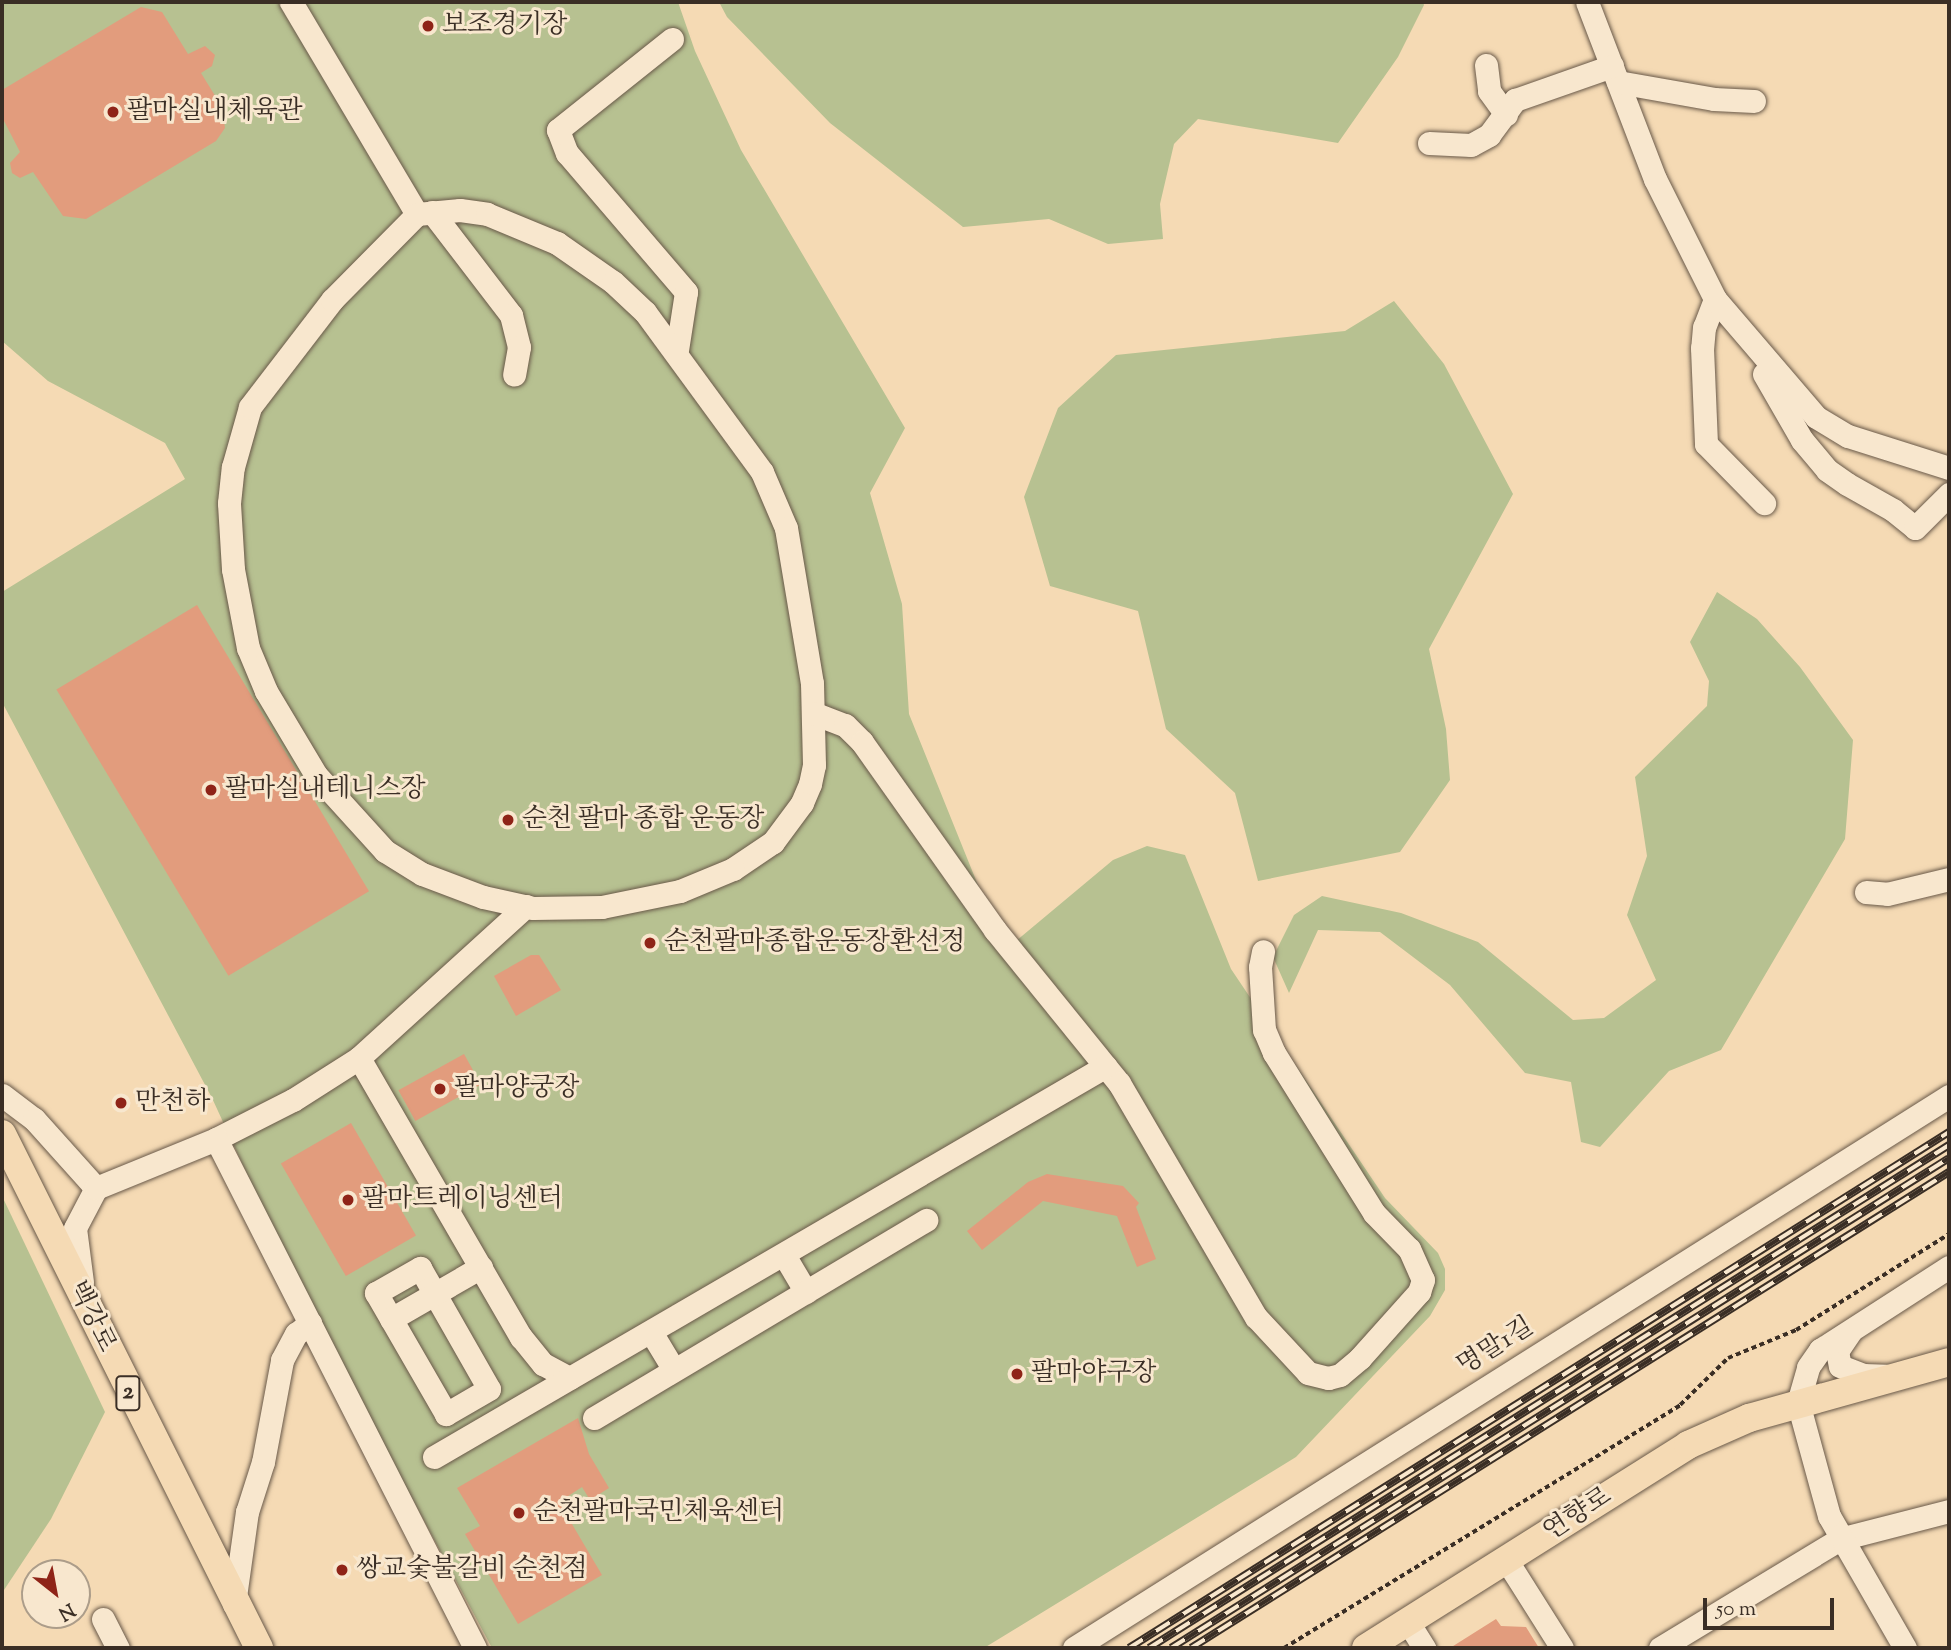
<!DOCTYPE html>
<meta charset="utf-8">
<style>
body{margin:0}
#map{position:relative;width:1951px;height:1650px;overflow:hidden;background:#f5dab4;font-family:"Sorts Mill Goudy","Noto Serif KR",serif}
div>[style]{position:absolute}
.green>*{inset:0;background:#b7c191}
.building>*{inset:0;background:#e29c7d;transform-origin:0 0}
.path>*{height:3.5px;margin-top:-1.75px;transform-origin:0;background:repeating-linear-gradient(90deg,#3a2e25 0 5px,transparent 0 8.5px)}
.roads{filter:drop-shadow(0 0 2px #695949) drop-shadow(0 0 2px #695949)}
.minor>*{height:23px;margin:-11.5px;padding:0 11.5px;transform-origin:11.5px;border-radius:11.5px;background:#f8e7ce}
.major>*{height:28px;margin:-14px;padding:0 14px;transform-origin:14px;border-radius:14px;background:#f5dab4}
.rail>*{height:8px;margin-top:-4px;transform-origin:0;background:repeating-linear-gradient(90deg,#f8e7ce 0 16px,#3a2e25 0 32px);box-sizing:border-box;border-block:2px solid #3a2e25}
.dots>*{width:19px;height:19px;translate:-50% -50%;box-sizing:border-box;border:4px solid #f8e7ce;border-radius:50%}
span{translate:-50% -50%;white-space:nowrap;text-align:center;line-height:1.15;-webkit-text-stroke:6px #f8e7ce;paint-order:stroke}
.shield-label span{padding:2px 5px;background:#f8e7ce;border:2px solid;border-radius:5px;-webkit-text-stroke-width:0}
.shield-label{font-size:24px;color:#3a2e25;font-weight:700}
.poi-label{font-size:26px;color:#3a2e25}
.left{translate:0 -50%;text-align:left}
.street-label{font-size:26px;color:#3a2e25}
.frame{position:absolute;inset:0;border:4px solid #3a2e25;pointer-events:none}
.north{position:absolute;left:21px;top:1559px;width:70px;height:70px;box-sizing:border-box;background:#f8e7ce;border:2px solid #ac9d8a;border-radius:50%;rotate:149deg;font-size:19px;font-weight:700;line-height:28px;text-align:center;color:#3a2e25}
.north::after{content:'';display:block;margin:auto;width:24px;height:32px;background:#8f2418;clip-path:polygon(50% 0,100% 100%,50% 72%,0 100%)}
.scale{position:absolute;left:1703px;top:1598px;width:131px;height:32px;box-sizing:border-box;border:4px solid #3a2e25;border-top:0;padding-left:9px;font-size:21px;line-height:24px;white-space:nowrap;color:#3a2e25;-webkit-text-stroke:5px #f8e7ce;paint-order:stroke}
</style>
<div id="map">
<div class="green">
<i style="clip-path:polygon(2px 2px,678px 2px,695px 51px,741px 150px,905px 428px,870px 493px,902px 604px,909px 714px,990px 915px,1016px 941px,1113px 860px,1147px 846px,1185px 855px,1231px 969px,1385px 1198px,1438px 1253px,1445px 1269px,1445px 1290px,1430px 1316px,1296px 1457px,984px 1648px,492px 1648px,298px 1285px,212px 1098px,2px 702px,2px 592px,185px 479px,165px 443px,48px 381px,2px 341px)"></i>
<i style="clip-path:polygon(719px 2px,1423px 2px,1424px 5px,1398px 57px,1338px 143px,1198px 119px,1174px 144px,1160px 204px,1163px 239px,1108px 244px,1049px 219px,963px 227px,830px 123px,727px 17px)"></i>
<i style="clip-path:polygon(1394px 301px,1444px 364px,1513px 494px,1429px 649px,1446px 729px,1450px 780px,1400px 852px,1258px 881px,1235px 793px,1166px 729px,1138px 611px,1050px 586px,1024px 497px,1058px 408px,1116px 355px,1345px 331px)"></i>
<i style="clip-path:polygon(1717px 592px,1757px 619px,1800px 667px,1853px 740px,1845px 839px,1721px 1050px,1669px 1071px,1600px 1147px,1581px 1142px,1571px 1082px,1525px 1073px,1450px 985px,1380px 932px,1318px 930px,1289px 993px,1273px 957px,1294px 915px,1322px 896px,1401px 913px,1478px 942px,1573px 1020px,1604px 1018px,1656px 980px,1627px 915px,1647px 856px,1635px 777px,1707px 706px,1709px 681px,1690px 642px)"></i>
<i style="clip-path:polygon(2px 1196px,105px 1412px,51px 1519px,2px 1593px)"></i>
</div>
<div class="building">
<i style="clip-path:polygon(141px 7px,162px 12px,188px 54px,205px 46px,215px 55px,212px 66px,201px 73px,222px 107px,225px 128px,216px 141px,86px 219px,63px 216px,33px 172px,20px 178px,12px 173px,10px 163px,20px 152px,2px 117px,2px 90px)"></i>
<i style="left:197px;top:605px;width:334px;height:164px;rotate:59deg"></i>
<i style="clip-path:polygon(531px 955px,539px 955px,561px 990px,516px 1016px,494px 976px)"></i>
<i style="left:464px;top:1054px;width:35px;height:75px;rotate:61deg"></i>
<i style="left:351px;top:1123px;width:130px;height:81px;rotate:60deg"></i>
<i style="clip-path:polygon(1047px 1174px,1123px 1186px,1139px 1203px,1136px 1207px,1156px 1259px,1137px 1267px,1117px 1216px,1043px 1201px,982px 1250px,967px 1231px,1028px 1182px)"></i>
<i style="clip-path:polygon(578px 1418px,589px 1454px,609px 1488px,590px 1500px,582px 1487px,559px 1502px,602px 1575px,518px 1624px,465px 1534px,480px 1526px,457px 1488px)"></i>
<i style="clip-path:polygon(1496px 1619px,1501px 1626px,1526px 1627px,1539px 1648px,1450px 1648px)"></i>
</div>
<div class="path">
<i style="left:1284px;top:1648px;width:465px;rotate:-31.5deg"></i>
<i style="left:1680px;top:1405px;width:67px;rotate:-44.4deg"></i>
<i style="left:1728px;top:1358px;width:74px;rotate:-22.4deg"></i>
<i style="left:1796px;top:1330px;width:181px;rotate:-32.1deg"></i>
</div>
<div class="roads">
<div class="minor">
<i style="left:291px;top:2px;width:247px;rotate:59.3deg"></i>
<i style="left:1587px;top:2px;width:190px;rotate:69deg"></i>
<i style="left:1655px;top:179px;width:134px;rotate:63.4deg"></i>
<i style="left:1715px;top:299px;width:30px;rotate:111deg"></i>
<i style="left:1704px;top:327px;width:21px;rotate:95deg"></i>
<i style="left:1702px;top:348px;width:96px;rotate:87.6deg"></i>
<i style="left:1706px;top:444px;width:83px;rotate:45.5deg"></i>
<i style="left:672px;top:39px;width:146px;rotate:141.4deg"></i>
<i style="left:558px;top:130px;width:25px;rotate:69deg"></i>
<i style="left:567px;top:153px;width:183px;rotate:49.4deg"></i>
<i style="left:686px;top:292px;width:59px;rotate:98.8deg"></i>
<i style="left:1486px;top:65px;width:26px;rotate:83deg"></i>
<i style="left:1489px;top:91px;width:29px;rotate:54deg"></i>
<i style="left:1618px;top:82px;width:97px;rotate:10deg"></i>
<i style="left:1714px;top:99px;width:40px;rotate:2.9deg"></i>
<i style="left:1429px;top:143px;width:42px;rotate:2.7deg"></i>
<i style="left:1471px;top:145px;width:21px;rotate:-29deg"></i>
<i style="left:1489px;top:135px;width:44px;rotate:-53.4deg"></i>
<i style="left:1515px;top:100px;width:103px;rotate:-19.3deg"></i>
<i style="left:460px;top:210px;width:27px;rotate:8deg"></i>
<i style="left:487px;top:214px;width:76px;rotate:22.5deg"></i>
<i style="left:557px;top:243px;width:68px;rotate:34.9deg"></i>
<i style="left:613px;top:282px;width:44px;rotate:43.2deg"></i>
<i style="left:645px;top:312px;width:198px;rotate:53.8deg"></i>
<i style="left:762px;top:472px;width:61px;rotate:66.8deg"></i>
<i style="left:786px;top:528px;width:157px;rotate:80.5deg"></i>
<i style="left:812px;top:683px;width:82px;rotate:88.6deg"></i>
<i style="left:814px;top:765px;width:19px;rotate:102deg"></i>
<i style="left:810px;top:784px;width:21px;rotate:113deg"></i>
<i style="left:802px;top:803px;width:49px;rotate:126.6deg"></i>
<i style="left:773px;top:842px;width:48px;rotate:146deg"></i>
<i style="left:733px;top:869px;width:57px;rotate:157.5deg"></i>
<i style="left:680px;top:891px;width:80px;rotate:168.4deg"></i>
<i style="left:602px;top:907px;width:69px;rotate:179.2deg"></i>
<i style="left:533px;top:908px;width:51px;rotate:-167.6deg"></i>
<i style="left:483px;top:897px;width:65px;rotate:-159.3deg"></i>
<i style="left:422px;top:874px;width:44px;rotate:-148.1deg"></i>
<i style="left:385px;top:851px;width:103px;rotate:-132.2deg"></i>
<i style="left:316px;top:775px;width:98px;rotate:-120.8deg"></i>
<i style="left:266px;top:691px;width:47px;rotate:-112.7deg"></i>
<i style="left:248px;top:648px;width:80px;rotate:-100.8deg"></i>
<i style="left:233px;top:569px;width:66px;rotate:-93.5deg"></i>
<i style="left:229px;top:503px;width:36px;rotate:-84deg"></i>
<i style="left:233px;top:467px;width:62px;rotate:-74.2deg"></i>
<i style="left:250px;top:407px;width:135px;rotate:-52.5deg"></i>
<i style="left:332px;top:300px;width:121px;rotate:-45.3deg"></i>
<i style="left:417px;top:214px;width:43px;rotate:-5.3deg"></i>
<i style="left:432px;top:212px;width:130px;rotate:52.5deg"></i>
<i style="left:511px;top:315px;width:33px;rotate:76deg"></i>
<i style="left:519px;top:347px;width:28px;rotate:100deg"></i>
<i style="left:1715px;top:299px;width:155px;rotate:49.4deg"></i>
<i style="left:1816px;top:417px;width:37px;rotate:31deg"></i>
<i style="left:1848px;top:436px;width:106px;rotate:17.6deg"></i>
<i style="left:1764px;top:374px;width:76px;rotate:60.1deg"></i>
<i style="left:1802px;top:440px;width:39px;rotate:50deg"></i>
<i style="left:1827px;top:470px;width:24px;rotate:35deg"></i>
<i style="left:1847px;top:484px;width:53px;rotate:29.5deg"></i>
<i style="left:1893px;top:510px;width:28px;rotate:39deg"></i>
<i style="left:1915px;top:528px;width:48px;rotate:-45deg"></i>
<i style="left:813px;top:713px;width:34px;rotate:21deg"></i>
<i style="left:845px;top:725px;width:24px;rotate:45deg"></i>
<i style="left:862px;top:742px;width:230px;rotate:54.7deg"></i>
<i style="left:995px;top:930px;width:197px;rotate:51deg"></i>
<i style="left:1119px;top:1083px;width:271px;rotate:59.7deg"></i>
<i style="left:1256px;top:1317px;width:76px;rotate:47.1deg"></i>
<i style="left:1308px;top:1373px;width:21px;rotate:14deg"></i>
<i style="left:1328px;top:1378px;width:12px;rotate:-14deg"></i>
<i style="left:1340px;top:1375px;width:26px;rotate:-40deg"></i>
<i style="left:1360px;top:1358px;width:89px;rotate:-48.2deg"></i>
<i style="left:1419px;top:1292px;width:13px;rotate:-72deg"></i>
<i style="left:1423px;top:1280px;width:34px;rotate:-114deg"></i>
<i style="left:1409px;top:1249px;width:50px;rotate:-134.2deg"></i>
<i style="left:1374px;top:1213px;width:189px;rotate:-122deg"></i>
<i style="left:1274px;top:1053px;width:25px;rotate:-113deg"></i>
<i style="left:1264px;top:1030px;width:63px;rotate:-93.6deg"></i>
<i style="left:1260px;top:967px;width:16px;rotate:-79deg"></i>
<i style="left:1866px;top:892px;width:21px;rotate:5deg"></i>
<i style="left:1887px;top:894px;width:64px;rotate:-13.6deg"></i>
<i style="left:526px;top:906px;width:226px;rotate:137.7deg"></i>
<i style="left:359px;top:1058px;width:323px;rotate:59.9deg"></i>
<i style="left:521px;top:1337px;width:35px;rotate:51deg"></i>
<i style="left:543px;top:1364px;width:30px;rotate:28deg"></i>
<i style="left:2px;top:1095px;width:40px;rotate:37deg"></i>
<i style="left:34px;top:1119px;width:93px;rotate:48.1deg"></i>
<i style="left:216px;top:1139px;width:86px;rotate:-26.9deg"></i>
<i style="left:293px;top:1100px;width:78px;rotate:-32.5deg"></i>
<i style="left:784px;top:1255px;width:43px;rotate:59.3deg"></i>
<i style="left:420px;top:1268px;width:139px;rotate:60.3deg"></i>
<i style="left:489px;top:1389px;width:50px;rotate:149.8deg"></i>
<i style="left:446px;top:1414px;width:140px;rotate:-120deg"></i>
<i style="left:376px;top:1293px;width:51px;rotate:-29.6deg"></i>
<i style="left:82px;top:1282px;width:54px;rotate:-97.4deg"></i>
<i style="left:75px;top:1228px;width:45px;rotate:-62.3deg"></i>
<i style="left:96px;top:1188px;width:130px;rotate:-22.2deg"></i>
<i style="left:216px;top:1139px;width:571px;rotate:63.03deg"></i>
<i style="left:391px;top:1319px;width:104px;rotate:-30deg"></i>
<i style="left:651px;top:1332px;width:44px;rotate:58.8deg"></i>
<i style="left:1850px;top:1332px;width:23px;rotate:124deg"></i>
<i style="left:1837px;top:1351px;width:15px;rotate:79deg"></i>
<i style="left:1840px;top:1366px;width:25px;rotate:21deg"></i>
<i style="left:1863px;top:1375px;width:23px;rotate:2deg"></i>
<i style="left:594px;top:1418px;width:387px;rotate:-30.8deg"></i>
<i style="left:434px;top:1457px;width:777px;rotate:-30.19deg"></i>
<i style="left:1507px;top:1561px;width:103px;rotate:57.7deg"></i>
<i style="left:234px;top:1604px;width:93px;rotate:-82deg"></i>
<i style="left:247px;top:1512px;width:52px;rotate:-72.3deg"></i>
<i style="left:263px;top:1462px;width:104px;rotate:-79.4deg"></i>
<i style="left:282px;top:1360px;width:30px;rotate:-62deg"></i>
<i style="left:296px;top:1334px;width:18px;rotate:-38deg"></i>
<i style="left:103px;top:1619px;width:33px;rotate:63deg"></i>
<i style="left:1408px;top:1622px;width:31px;rotate:58deg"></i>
<i style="left:1074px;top:1648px;width:1035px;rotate:-32.25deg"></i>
<i style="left:1660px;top:1648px;width:210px;rotate:-31.2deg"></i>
<i style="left:1840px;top:1539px;width:113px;rotate:-14.4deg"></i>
<i style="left:1905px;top:1648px;width:152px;rotate:-119.9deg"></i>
<i style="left:1829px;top:1516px;width:117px;rotate:-105.3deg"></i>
<i style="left:1798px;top:1403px;width:37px;rotate:-74deg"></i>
<i style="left:1808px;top:1367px;width:21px;rotate:-55deg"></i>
<i style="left:1820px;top:1350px;width:153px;rotate:-32.8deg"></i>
</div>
<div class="major">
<i style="left:2px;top:1134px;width:575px;rotate:63.43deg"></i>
<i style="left:1366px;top:1648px;width:381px;rotate:-32.2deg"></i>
<i style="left:1688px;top:1445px;width:67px;rotate:-23.9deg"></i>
<i style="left:1749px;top:1418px;width:208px;rotate:-15.6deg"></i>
</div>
</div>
<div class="rail">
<i style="left:1129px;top:1648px;width:969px;rotate:-32.18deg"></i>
<i style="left:1149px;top:1648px;width:945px;rotate:-32.16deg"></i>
<i style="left:1171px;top:1648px;width:919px;rotate:-32.2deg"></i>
<i style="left:1191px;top:1648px;width:895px;rotate:-32.13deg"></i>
</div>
<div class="dots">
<i style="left:428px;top:26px;background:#8f2418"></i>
<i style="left:113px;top:112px;background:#8f2418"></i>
<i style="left:211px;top:790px;background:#8f2418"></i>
<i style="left:508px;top:820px;background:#8f2418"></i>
<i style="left:650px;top:943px;background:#8f2418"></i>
<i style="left:440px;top:1089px;background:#8f2418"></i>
<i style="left:121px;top:1103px;background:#8f2418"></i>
<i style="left:348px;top:1200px;background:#8f2418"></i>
<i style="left:1017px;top:1374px;background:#8f2418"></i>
<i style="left:519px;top:1513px;background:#8f2418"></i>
<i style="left:342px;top:1570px;background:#8f2418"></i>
</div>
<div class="shield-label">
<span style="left:128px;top:1393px">2</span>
</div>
<div class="poi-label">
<span class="left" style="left:442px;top:26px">보조경기장</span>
<span class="left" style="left:127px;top:112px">팔마실내체육관</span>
<span class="left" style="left:225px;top:790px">팔마실내테니스장</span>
<span class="left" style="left:522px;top:820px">순천 팔마 종합 운동장</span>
<span class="left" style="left:664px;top:943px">순천팔마종합운동장환선정</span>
<span class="left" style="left:454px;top:1089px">팔마양궁장</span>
<span class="left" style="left:135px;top:1103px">만천하</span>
<span class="left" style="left:362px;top:1200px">팔마트레이닝센터</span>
<span class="left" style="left:1031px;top:1374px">팔마야구장</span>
<span class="left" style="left:533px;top:1513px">순천팔마국민체육센터</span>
<span class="left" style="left:356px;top:1570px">쌍교숯불갈비 순천점</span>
</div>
<div class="street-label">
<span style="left:91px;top:1317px;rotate:64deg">백강로</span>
<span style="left:1496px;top:1347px;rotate:-32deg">명말1길</span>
<span style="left:1578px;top:1515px;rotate:-33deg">연향로</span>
</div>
<div class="frame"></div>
<div class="north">N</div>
<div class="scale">50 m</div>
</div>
